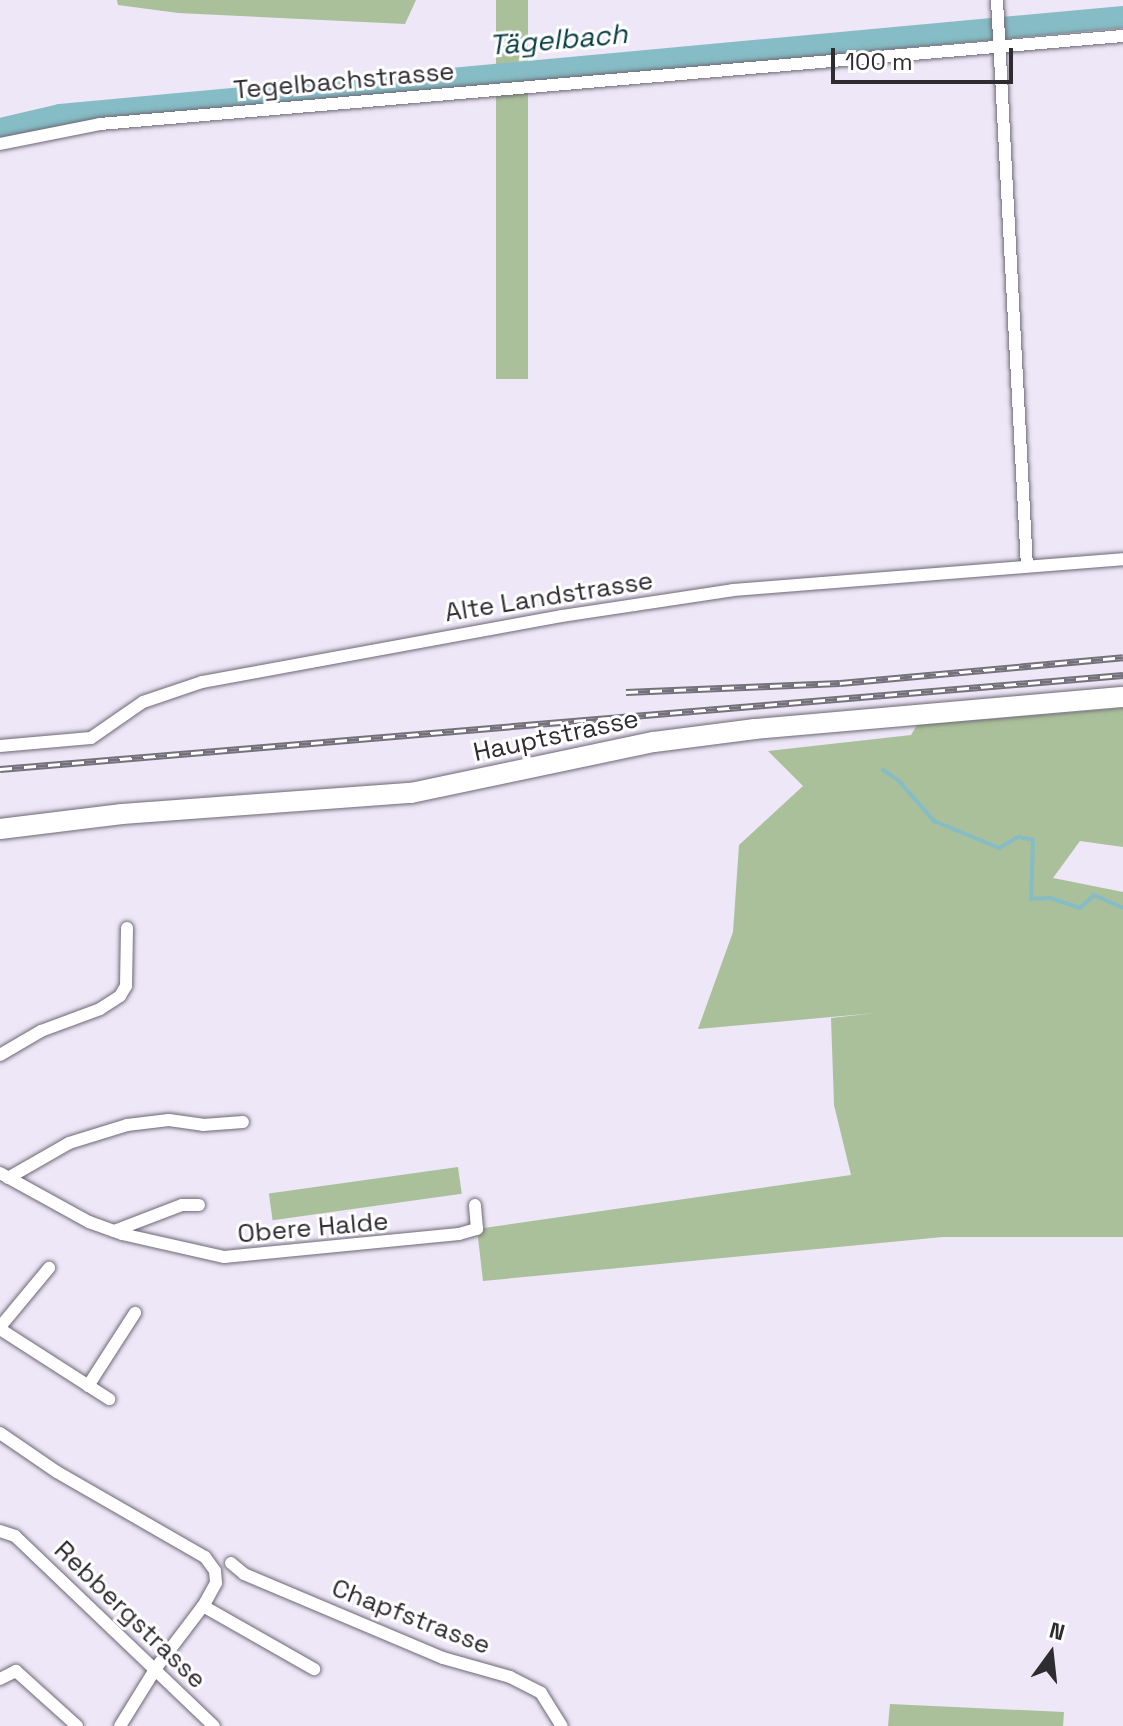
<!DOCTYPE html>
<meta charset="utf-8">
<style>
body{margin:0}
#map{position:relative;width:1123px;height:1726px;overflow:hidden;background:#ede7f7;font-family:"Space Grotesk",sans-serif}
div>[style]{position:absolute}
.green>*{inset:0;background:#aac09a;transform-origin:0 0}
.stream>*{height:4px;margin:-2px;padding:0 2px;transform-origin:2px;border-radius:2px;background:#86bcc5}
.river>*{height:22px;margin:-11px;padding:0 11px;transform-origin:11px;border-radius:11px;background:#86bcc5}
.roads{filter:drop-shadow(0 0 2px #6e6875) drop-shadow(0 0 2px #6e6875)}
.minor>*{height:12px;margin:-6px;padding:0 6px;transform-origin:6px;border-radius:6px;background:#fff}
.primary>*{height:20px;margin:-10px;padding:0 10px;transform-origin:10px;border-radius:10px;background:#fff}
.rail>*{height:7px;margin-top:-3.5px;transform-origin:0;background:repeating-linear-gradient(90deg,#fff 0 12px,#75717b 0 24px);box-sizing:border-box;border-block:2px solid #75717b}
span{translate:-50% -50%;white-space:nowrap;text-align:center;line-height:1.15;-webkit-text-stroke:6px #fff;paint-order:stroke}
.street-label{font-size:26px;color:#2e2b31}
.water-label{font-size:28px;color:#083d44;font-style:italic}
.north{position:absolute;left:1011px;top:1614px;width:80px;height:80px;-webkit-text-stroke:6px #fff;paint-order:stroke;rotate:15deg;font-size:22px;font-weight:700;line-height:32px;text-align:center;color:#2e2b31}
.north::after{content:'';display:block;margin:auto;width:28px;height:36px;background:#2e2b31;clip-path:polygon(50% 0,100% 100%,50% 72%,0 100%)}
.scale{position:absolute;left:831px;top:48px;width:182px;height:36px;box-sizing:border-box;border:4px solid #2e2b31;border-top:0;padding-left:10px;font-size:24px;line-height:28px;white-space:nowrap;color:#2e2b31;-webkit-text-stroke:6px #fff;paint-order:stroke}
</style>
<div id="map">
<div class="green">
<i style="clip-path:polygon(117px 0,416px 0,405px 24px,178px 13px,118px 5px)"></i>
<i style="left:496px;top:0;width:32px;height:379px"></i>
<i style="clip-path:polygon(1123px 708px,1123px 847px,1080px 841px,1053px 878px,1123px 892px,1123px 1237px,943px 1237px,483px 1281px,477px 1229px,851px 1175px,834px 1105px,831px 1018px,876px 1013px,698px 1029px,733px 932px,739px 845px,803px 786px,768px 751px,911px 735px,917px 725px)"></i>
<i style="left:458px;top:1167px;width:27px;height:191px;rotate:82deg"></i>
<i style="clip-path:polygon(890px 1704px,1064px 1712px,1063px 1726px,888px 1726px)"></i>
</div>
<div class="stream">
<i style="left:883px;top:770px;width:18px;rotate:34deg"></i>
<i style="left:898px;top:780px;width:55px;rotate:48.7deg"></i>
<i style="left:934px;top:821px;width:70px;rotate:22.6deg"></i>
<i style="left:999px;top:848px;width:22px;rotate:-30deg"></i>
<i style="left:1018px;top:837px;width:15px;rotate:11deg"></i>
<i style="left:1033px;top:840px;width:59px;rotate:91.9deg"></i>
<i style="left:1031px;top:899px;width:19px;rotate:-3deg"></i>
<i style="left:1050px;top:898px;width:32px;rotate:18deg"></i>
<i style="left:1080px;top:908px;width:19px;rotate:-43deg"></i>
<i style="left:1094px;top:895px;width:32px;rotate:24deg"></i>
</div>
<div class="river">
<i style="left:0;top:129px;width:62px;rotate:-13.1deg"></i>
<i style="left:60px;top:115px;width:1068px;rotate:-5.27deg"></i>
</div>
<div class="roads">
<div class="minor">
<i style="left:997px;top:0;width:567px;rotate:86.97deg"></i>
<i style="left:0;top:144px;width:102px;rotate:-11.3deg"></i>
<i style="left:100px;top:124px;width:1027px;rotate:-4.92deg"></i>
<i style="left:0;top:746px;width:91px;rotate:-5deg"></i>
<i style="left:91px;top:738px;width:63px;rotate:-34.7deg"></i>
<i style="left:143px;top:702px;width:62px;rotate:-18.7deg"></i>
<i style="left:202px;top:682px;width:366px;rotate:-10.4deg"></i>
<i style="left:562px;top:616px;width:173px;rotate:-8.6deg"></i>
<i style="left:733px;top:590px;width:391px;rotate:-4.5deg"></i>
<i style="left:0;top:1055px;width:48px;rotate:-30.3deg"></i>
<i style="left:41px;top:1031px;width:63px;rotate:-20.4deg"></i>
<i style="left:100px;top:1009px;width:24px;rotate:-33deg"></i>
<i style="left:120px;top:996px;width:12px;rotate:-59deg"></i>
<i style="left:126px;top:986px;width:58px;rotate:-89deg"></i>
<i style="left:0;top:1173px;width:102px;rotate:28.8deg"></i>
<i style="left:89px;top:1222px;width:35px;rotate:20deg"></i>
<i style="left:122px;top:1234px;width:105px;rotate:12.7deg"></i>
<i style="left:224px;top:1257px;width:236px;rotate:-5.6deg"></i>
<i style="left:459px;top:1234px;width:19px;rotate:-16deg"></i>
<i style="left:477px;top:1229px;width:24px;rotate:-95deg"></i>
<i style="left:8px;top:1178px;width:70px;rotate:-29.8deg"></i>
<i style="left:69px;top:1143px;width:61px;rotate:-17.2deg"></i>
<i style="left:127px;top:1125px;width:42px;rotate:-6.8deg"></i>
<i style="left:169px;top:1120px;width:34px;rotate:8deg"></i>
<i style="left:203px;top:1125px;width:40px;rotate:-4.3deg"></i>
<i style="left:114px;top:1231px;width:73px;rotate:-20.9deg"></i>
<i style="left:182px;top:1205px;width:17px"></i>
<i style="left:0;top:1327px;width:77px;rotate:-50.3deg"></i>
<i style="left:0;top:1329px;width:130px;rotate:32.7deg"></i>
<i style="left:88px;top:1386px;width:87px;rotate:-57.2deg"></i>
<i style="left:0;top:1433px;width:69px;rotate:34.4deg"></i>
<i style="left:57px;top:1472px;width:171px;rotate:29.9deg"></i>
<i style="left:205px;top:1557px;width:17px;rotate:54deg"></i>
<i style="left:215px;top:1571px;width:12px;rotate:85deg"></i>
<i style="left:216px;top:1583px;width:26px;rotate:119deg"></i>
<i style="left:203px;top:1606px;width:78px;rotate:127.2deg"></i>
<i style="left:156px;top:1668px;width:68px;rotate:121.8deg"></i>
<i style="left:0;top:1531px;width:16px;rotate:18deg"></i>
<i style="left:15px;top:1536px;width:275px;rotate:43.7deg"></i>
<i style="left:231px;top:1563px;width:17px;rotate:40deg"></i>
<i style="left:244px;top:1574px;width:216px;rotate:22.9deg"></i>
<i style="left:443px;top:1658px;width:70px;rotate:15.8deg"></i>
<i style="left:510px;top:1677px;width:35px;rotate:27deg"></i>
<i style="left:541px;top:1693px;width:39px;rotate:58deg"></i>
<i style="left:203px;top:1606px;width:128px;rotate:29.6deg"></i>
<i style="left:0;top:1679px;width:18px;rotate:-27deg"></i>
<i style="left:16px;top:1671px;width:82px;rotate:42deg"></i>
</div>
<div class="primary">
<i style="left:0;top:829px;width:123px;rotate:-7deg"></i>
<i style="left:122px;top:814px;width:290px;rotate:-4.2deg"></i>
<i style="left:411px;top:793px;width:248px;rotate:-11.9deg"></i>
<i style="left:654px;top:742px;width:102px;rotate:-7.3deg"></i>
<i style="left:755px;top:729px;width:369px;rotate:-5deg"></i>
</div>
</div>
<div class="rail">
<i style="left:626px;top:692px;width:214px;rotate:-2.4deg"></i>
<i style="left:840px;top:683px;width:284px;rotate:-5.2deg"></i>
<i style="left:0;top:769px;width:1127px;rotate:-4.78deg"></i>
</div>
<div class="street-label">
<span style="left:344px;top:81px;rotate:-5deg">Tegelbachstrasse</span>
<span style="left:549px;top:597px;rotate:-9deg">Alte Landstrasse</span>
<span style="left:556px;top:736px;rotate:-12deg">Hauptstrasse</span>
<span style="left:313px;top:1228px;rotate:-5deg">Obere Halde</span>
<span style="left:130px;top:1615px;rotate:44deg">Rebbergstrasse</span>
<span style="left:411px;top:1617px;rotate:21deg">Chapfstrasse</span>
</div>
<div class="water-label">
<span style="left:558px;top:39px;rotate:-5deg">Tägelbach</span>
</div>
<div class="north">N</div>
<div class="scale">100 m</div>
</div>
